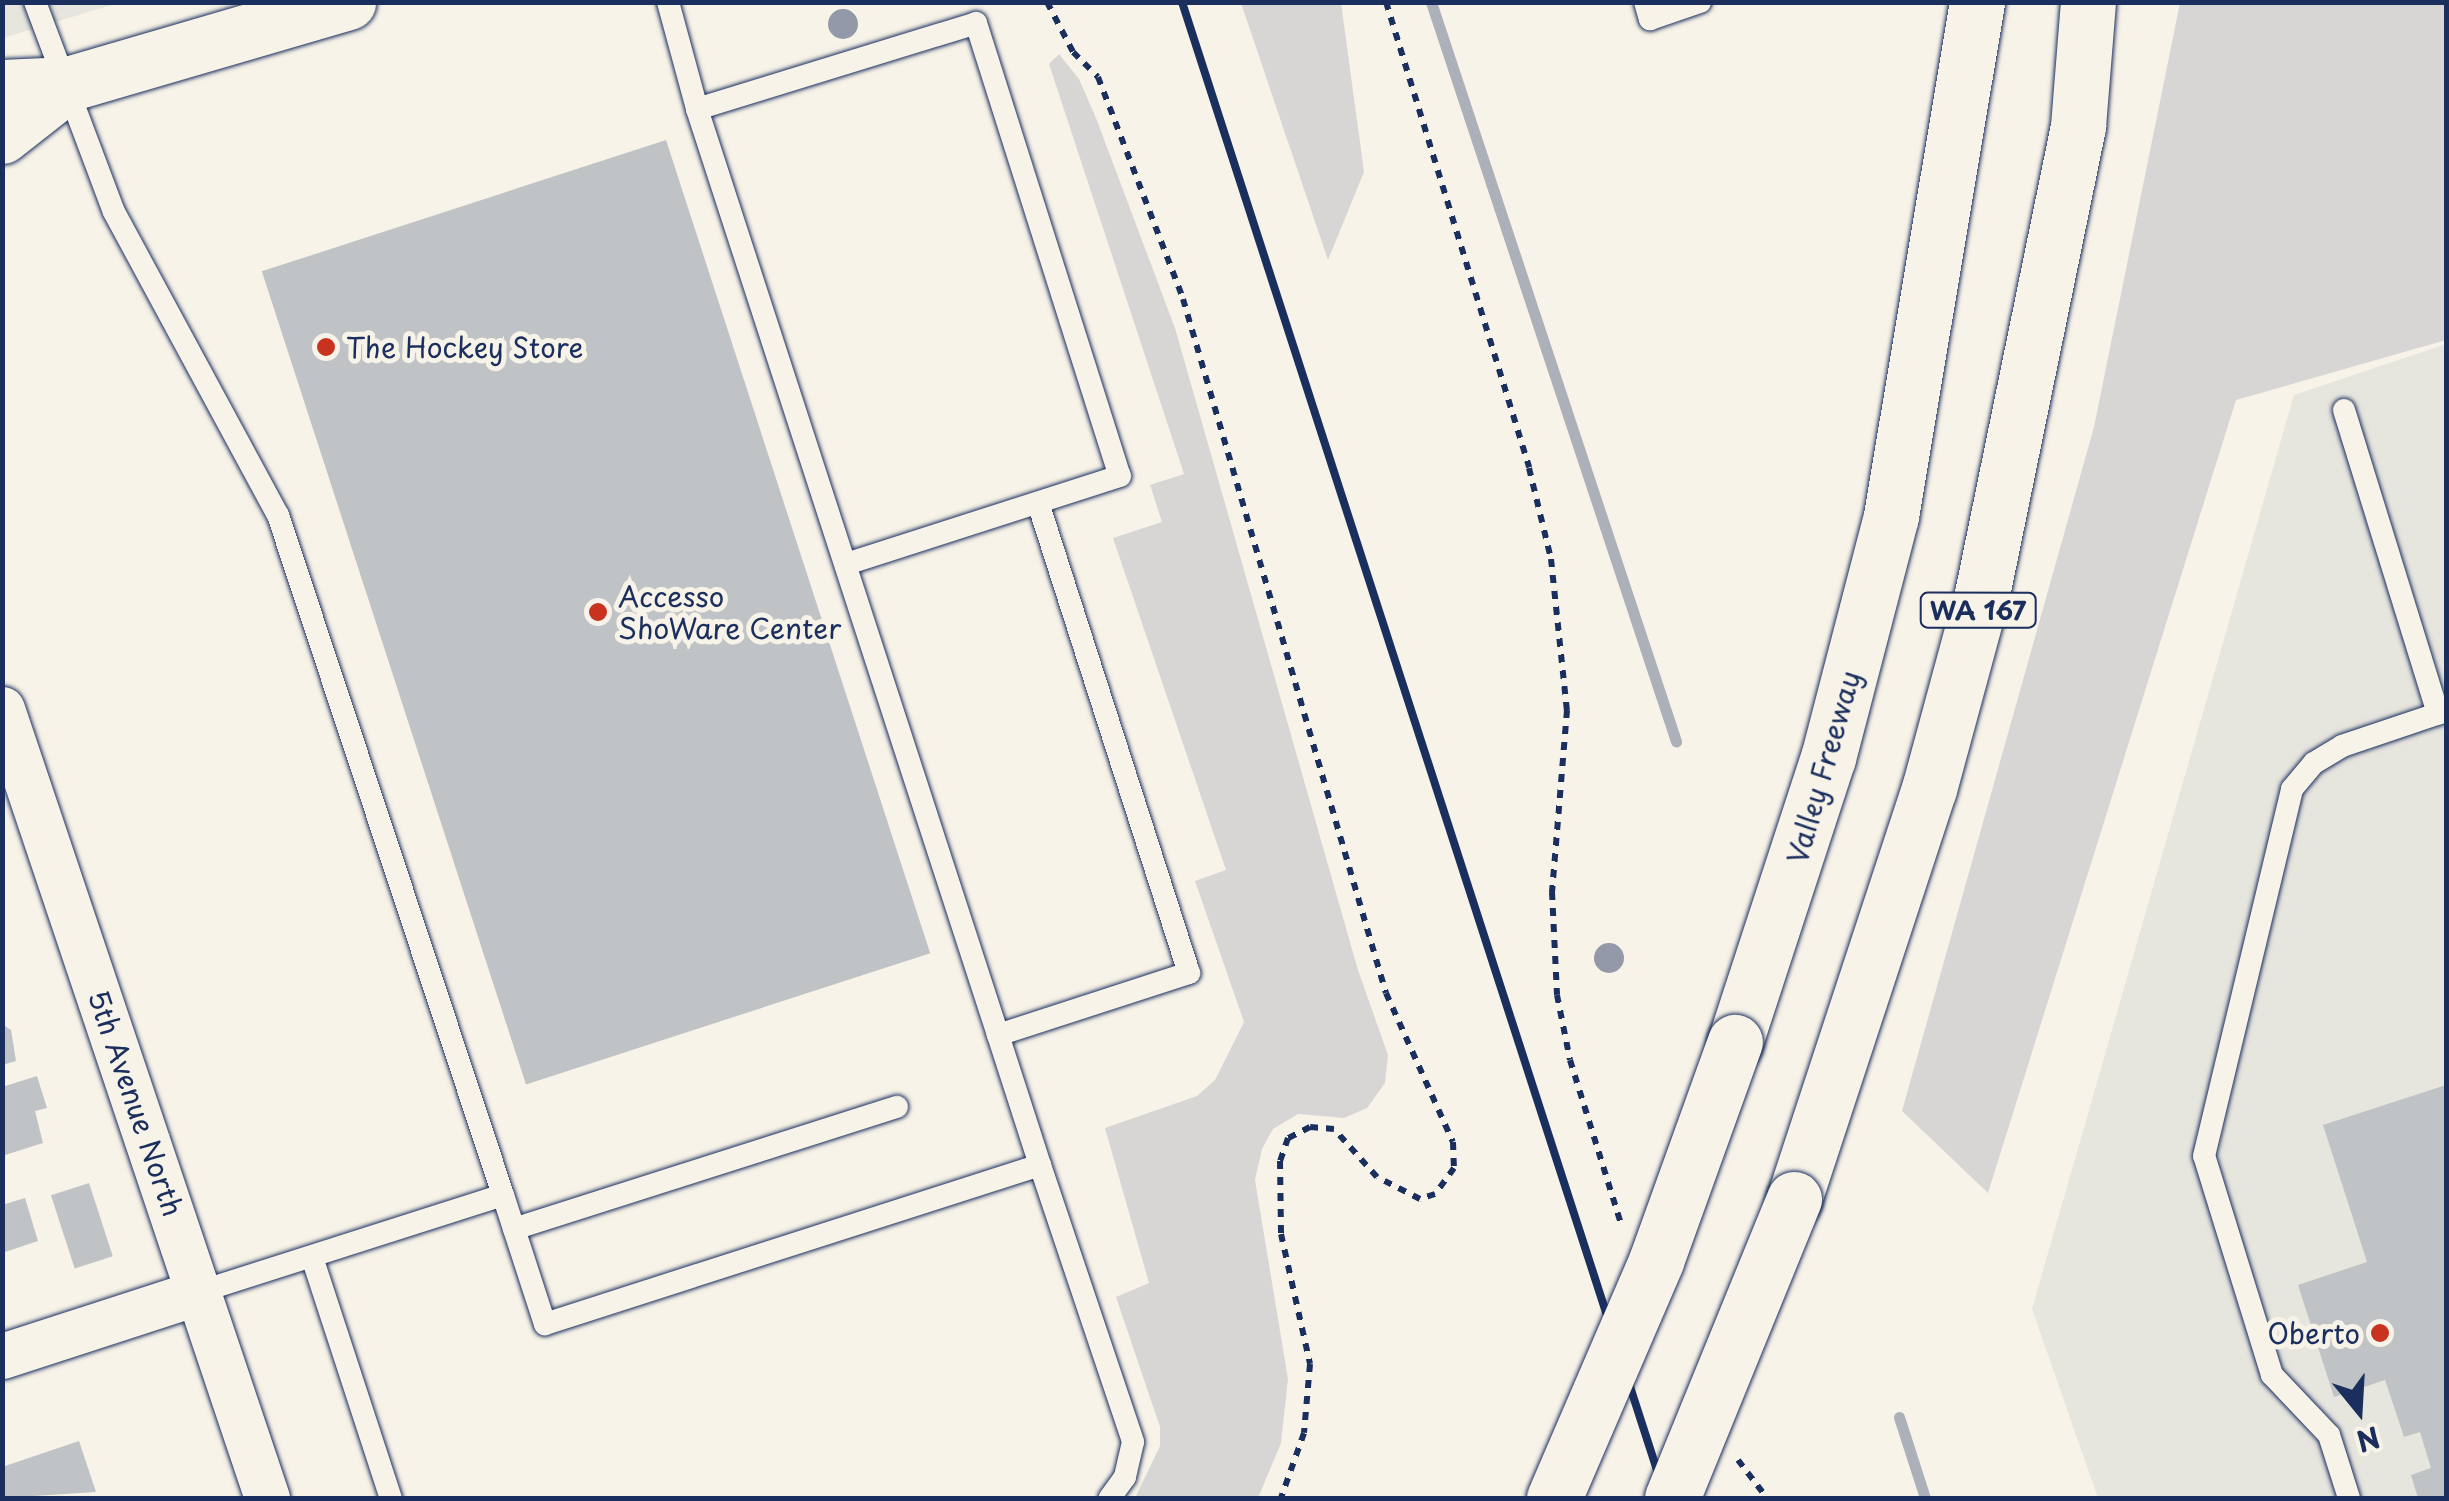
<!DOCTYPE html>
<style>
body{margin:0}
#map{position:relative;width:2449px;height:1501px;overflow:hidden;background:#f7f3e8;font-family:"Playpen Sans",sans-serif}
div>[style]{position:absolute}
.built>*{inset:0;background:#e6e5de}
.green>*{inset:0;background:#d7d6d4}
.stream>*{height:11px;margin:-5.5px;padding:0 5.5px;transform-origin:5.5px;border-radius:5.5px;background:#acb0b9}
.building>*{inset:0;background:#c0c3c5;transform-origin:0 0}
.path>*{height:6px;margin-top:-3px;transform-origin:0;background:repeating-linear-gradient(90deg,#1b2f5e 0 8px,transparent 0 16px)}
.roads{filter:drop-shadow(0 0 2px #1b2f5e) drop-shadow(0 0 2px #1b2f5e)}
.lane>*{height:22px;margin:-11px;padding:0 11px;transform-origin:11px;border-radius:11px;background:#f7f3e8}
.street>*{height:45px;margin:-22.5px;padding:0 22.5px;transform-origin:22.5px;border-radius:22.5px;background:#f7f3e8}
.secondary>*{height:55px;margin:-27.5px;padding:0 27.5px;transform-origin:27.5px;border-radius:27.5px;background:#f7f3e8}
.highway>*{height:55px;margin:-27.5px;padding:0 27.5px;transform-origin:27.5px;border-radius:27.5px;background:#f7f3e8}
.rail>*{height:8px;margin:-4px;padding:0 4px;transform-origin:4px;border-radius:4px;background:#1b2f5e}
.bridges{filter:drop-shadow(0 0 2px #1b2f5e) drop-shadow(0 0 2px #1b2f5e)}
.highway-bridge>*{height:55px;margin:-27.5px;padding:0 27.5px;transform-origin:27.5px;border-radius:27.5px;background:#f7f3e8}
.trees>*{width:30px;height:30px;margin:-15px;border-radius:50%;background:#9399a9}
.dots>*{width:28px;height:28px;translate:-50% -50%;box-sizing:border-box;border:5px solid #f7f3e8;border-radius:50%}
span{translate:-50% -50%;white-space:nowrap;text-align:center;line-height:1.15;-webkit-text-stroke:10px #f7f3e8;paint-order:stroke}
.shield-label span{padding:2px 8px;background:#f7f3e8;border:2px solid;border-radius:8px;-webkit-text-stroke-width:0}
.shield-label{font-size:25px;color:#1b2f5e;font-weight:700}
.poi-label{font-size:28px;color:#1b2f5e}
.left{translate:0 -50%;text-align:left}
.right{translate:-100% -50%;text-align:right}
.street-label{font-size:28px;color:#1b2f5e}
.frame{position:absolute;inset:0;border:5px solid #1b2f5e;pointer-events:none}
.north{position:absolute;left:2309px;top:1361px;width:100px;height:100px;-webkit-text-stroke:8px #f7f3e8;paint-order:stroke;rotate:162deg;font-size:28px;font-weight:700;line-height:40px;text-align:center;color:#1b2f5e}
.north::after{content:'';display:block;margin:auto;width:35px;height:45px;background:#1b2f5e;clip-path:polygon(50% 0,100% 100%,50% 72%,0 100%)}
</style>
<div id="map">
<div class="built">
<i style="clip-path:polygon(3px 3px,118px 3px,3px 38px)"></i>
<i style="clip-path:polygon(2446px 344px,2446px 1498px,2098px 1498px,2032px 1309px,2294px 395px)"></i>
</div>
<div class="green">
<i style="clip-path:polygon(1241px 3px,1341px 3px,1364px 172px,1328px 260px)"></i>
<i style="clip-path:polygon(2180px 3px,2446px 3px,2446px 340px,2236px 400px,1988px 1193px,1902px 1111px,2094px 427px)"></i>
<i style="clip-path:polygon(1059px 54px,1079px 79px,1096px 118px,1175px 328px,1358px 970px,1388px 1055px,1385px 1083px,1367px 1108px,1344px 1118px,1298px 1114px,1273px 1129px,1262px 1149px,1255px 1180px,1288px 1379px,1281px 1443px,1258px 1498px,1135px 1498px,1160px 1446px,1160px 1427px,1116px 1297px,1149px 1283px,1105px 1128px,1197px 1096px,1215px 1080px,1244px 1022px,1195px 881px,1226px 870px,1113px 538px,1162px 522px,1150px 485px,1184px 474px,1049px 64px)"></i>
</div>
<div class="stream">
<i style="left:1431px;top:2px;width:779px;rotate:71.66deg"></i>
<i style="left:1899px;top:1417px;width:85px;rotate:72.2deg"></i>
</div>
<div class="building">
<i style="left:666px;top:140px;width:855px;height:425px;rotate:72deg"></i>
<i style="clip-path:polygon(2px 1024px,11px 1030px,16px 1061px,2px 1065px)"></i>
<i style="clip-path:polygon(37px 1076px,47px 1108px,35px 1111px,43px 1143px,2px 1156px,2px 1087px)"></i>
<i style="clip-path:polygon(2446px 1085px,2446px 1498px,2418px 1498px,2411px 1475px,2431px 1468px,2420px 1432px,2404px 1437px,2385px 1380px,2334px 1397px,2298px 1285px,2367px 1262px,2323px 1125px)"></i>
<i style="left:89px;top:1183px;width:77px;height:40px;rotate:72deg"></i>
<i style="clip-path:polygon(25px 1198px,38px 1241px,2px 1253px,2px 1205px)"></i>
<i style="clip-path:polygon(79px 1441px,96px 1492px,2px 1498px,2px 1467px)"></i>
</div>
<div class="path">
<i style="left:1047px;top:2px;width:56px;rotate:62.5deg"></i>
<i style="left:1073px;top:52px;width:35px;rotate:45deg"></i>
<i style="left:1098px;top:77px;width:238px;rotate:69deg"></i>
<i style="left:1183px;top:299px;width:723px;rotate:73.7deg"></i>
<i style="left:1386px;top:993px;width:163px;rotate:65.8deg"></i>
<i style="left:1453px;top:1142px;width:26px;rotate:88deg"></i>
<i style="left:1454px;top:1168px;width:32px;rotate:126deg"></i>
<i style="left:1435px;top:1194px;width:16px;rotate:162deg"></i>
<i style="left:1420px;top:1199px;width:48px;rotate:-152.9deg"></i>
<i style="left:1377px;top:1177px;width:64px;rotate:-131.9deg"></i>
<i style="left:1334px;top:1129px;width:24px;rotate:-175deg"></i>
<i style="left:1310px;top:1127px;width:25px;rotate:153deg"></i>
<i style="left:1288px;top:1138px;width:24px;rotate:109deg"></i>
<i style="left:1280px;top:1161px;width:73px;rotate:89.2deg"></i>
<i style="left:1281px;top:1234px;width:133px;rotate:77.4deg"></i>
<i style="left:1310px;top:1364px;width:69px;rotate:95deg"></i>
<i style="left:1304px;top:1433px;width:69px;rotate:109.5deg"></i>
<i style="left:1386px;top:2px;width:487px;rotate:72.9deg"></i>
<i style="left:1529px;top:468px;width:94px;rotate:76.4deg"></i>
<i style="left:1551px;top:559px;width:152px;rotate:84deg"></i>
<i style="left:1567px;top:710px;width:183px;rotate:94.7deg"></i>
<i style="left:1552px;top:892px;width:103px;rotate:87.2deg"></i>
<i style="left:1557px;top:995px;width:66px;rotate:78.7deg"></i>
<i style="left:1570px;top:1060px;width:169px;rotate:72.7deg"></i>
<i style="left:1738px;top:1460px;width:48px;rotate:52.7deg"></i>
</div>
<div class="roads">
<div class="lane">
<i style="left:35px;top:2px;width:224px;rotate:69.4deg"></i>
<i style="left:114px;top:212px;width:345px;rotate:61.6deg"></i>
<i style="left:278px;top:515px;width:716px;rotate:71.69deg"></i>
<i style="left:668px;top:2px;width:111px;rotate:74.8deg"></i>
<i style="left:697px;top:109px;width:974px;rotate:71.99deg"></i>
<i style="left:1645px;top:2px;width:18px;rotate:74deg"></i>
<i style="left:1650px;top:19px;width:53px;rotate:-18.8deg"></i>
<i style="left:697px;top:109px;width:292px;rotate:-17.1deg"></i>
<i style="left:976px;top:23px;width:475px;rotate:72.4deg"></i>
<i style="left:1120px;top:476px;width:288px;rotate:162.2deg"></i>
<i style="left:2344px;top:410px;width:318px;rotate:72.8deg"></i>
<i style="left:1040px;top:1165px;width:292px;rotate:71.4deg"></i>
<i style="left:1133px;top:1442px;width:36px;rotate:103deg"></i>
<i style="left:1125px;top:1477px;width:26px;rotate:126deg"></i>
<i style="left:514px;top:1229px;width:402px;rotate:-17.7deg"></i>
<i style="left:312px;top:1257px;width:254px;rotate:71.9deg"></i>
<i style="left:199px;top:1292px;width:319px;rotate:-17.7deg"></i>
<i style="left:503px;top:1195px;width:136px;rotate:72deg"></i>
<i style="left:545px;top:1324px;width:520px;rotate:-17.81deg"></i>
<i style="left:1040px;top:1165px;width:137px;rotate:-107.9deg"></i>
<i style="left:998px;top:1035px;width:201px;rotate:-18deg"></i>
<i style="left:1189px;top:973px;width:494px;rotate:-107.8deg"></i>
<i style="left:2349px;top:1498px;width:66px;rotate:-107.6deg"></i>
<i style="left:2329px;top:1435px;width:83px;rotate:-133.5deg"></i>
<i style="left:2272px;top:1375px;width:229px;rotate:-107.2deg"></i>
<i style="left:2204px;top:1156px;width:377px;rotate:-76.5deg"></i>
<i style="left:2292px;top:789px;width:34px;rotate:-50deg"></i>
<i style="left:2314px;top:763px;width:33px;rotate:-31deg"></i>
<i style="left:2342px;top:746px;width:110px;rotate:-18.6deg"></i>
</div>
<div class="street">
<i style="left:2px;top:709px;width:832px;rotate:71.43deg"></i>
<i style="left:2px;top:1356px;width:207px;rotate:-18deg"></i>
</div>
<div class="secondary">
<i style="left:2px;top:87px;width:66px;rotate:-2.6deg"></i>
<i style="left:68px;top:84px;width:292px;rotate:-16.3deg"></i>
<i style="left:2px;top:136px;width:84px;rotate:-38.2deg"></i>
</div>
<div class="highway">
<i style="left:1735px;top:1042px;width:299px;rotate:-71.9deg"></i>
<i style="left:1828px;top:758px;width:250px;rotate:-75.4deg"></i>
<i style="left:1891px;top:516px;width:521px;rotate:-80.5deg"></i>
<i style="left:1794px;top:1199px;width:432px;rotate:-71.8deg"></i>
<i style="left:1929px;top:789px;width:202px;rotate:-74.8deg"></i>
<i style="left:1982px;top:594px;width:478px;rotate:-78.4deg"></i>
<i style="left:2078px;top:126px;width:124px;rotate:-85.4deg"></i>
</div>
</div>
<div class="rail">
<i style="left:1182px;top:2px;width:1572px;rotate:72.07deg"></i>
</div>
<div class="bridges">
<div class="highway-bridge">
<i style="left:1554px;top:1498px;width:258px;rotate:-66.7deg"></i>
<i style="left:1656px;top:1261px;width:233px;rotate:-70.2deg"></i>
<i style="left:1672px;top:1498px;width:323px;rotate:-67.8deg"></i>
</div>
</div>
<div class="trees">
<i style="left:843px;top:24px"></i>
<i style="left:1609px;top:958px"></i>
</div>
<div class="dots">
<i style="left:326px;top:347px;background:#c8321e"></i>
<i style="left:598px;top:612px;background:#c8321e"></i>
<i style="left:2380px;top:1333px;background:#c8321e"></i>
</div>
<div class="shield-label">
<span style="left:1978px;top:610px">WA 167</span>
</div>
<div class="poi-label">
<span class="left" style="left:346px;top:347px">The Hockey Store</span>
<span class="left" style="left:618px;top:612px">Accesso<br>ShoWare Center</span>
<span class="right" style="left:2360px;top:1333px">Oberto</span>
</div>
<div class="street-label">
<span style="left:1823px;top:767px;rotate:-74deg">Valley Freeway</span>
<span style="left:136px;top:1103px;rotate:71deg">5th Avenue North</span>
</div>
<div class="frame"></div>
<div class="north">N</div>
</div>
